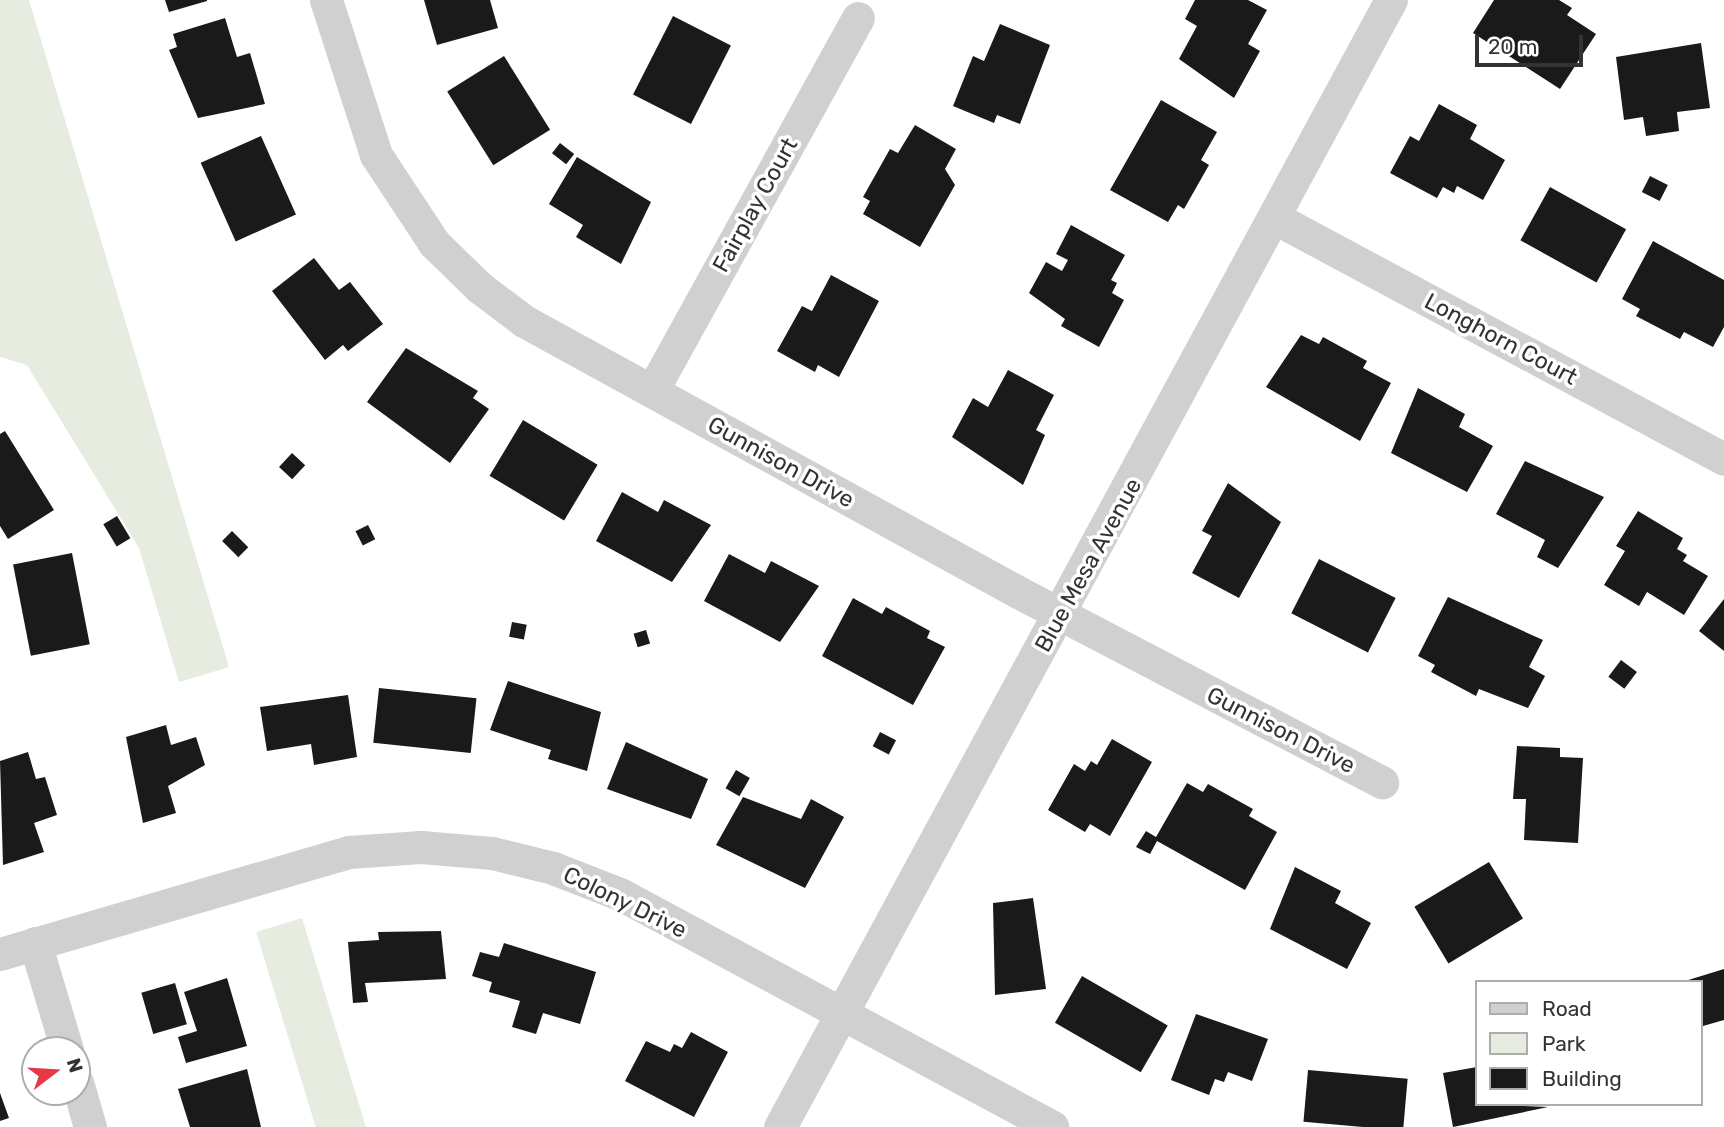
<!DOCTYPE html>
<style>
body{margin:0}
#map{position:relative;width:1724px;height:1127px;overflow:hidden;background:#fff;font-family:Rubik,sans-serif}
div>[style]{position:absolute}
.green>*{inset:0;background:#e6ecdf;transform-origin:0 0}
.building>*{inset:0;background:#1a1a1a;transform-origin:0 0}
.street>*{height:33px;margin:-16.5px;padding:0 16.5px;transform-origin:16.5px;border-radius:16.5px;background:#d0d0d0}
span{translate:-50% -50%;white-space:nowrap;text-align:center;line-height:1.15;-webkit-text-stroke:7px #fff;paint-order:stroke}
.street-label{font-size:23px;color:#333}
.legend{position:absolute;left:1475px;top:980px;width:228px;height:126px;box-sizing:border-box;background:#fff;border:2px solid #adadad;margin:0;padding:9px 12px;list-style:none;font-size:21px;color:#333}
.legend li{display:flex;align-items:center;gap:14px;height:35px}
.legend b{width:35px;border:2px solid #adadad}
.north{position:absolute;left:21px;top:1036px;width:70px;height:70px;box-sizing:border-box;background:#fff;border:2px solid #adadad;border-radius:50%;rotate:73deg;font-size:19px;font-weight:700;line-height:28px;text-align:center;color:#333}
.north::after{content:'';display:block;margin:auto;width:24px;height:32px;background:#e63946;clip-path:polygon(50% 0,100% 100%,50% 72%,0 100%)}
.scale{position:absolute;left:1475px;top:35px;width:108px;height:32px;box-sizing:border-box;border:4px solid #333;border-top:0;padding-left:9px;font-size:21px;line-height:24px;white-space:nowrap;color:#333;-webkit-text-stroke:5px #fff;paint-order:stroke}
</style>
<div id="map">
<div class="green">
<i style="clip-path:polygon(0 0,29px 0,229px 667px,179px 682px,139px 548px,27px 365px,0 357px)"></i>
<i style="left:302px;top:918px;width:219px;height:48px;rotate:73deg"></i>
</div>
<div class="building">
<i style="clip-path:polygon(165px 0,207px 0,207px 1px,169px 12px)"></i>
<i style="clip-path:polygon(424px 0,490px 0,498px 28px,437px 45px)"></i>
<i style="clip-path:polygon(1195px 0,1248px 0,1267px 10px,1248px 44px,1260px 51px,1234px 98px,1179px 59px,1197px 26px,1185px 19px)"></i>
<i style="clip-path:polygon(1494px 0,1559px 0,1572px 8px,1567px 15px,1596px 34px,1560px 89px,1473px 33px)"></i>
<i style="left:673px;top:16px;width:65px;height:88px;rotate:27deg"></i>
<i style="clip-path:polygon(225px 18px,237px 57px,250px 53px,265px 104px,198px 118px,169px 50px,177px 47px,173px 34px)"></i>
<i style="clip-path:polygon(1000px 24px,1050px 45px,1020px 124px,997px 115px,994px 123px,953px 106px,973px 56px,984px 61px)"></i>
<i style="clip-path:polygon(1701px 43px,1710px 108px,1677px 112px,1679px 131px,1646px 136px,1643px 117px,1624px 120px,1616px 57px)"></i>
<i style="left:504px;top:56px;width:87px;height:67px;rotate:58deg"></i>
<i style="clip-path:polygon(1161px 100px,1217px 132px,1201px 160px,1209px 165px,1184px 209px,1178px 205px,1168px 222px,1110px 190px)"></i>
<i style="clip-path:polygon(1439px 104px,1477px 125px,1470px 139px,1505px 160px,1483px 200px,1457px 186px,1454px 193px,1443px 187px,1437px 198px,1390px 173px,1410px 136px,1419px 141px)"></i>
<i style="clip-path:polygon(915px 125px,956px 149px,945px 169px,955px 185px,920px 247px,863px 214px,870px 201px,863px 197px,890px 149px,898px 153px)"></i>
<i style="left:261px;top:136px;width:86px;height:66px;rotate:66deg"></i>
<i style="left:560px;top:143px;width:18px;height:13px;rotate:38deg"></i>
<i style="clip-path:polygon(577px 157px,651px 202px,621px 264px,576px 237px,583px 225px,549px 204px)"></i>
<i style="left:1650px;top:176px;width:20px;height:18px;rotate:27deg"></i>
<i style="left:1550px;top:187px;width:87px;height:61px;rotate:29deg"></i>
<i style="clip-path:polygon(1071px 225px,1125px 255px,1111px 280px,1117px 283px,1112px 293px,1124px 300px,1099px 347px,1061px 326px,1065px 319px,1029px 293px,1046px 262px,1062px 271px,1068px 260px,1056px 254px)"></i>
<i style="clip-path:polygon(1653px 241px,1724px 280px,1724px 327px,1713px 347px,1684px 332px,1680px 339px,1636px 316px,1640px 309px,1622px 299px)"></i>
<i style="clip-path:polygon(314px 258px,339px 290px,350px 282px,383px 324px,348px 351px,343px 345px,325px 360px,272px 291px)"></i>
<i style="clip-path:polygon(831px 275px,879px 301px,839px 377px,818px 365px,815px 372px,777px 351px,802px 306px,812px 311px)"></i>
<i style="clip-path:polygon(1301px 335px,1319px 344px,1323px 337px,1367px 361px,1363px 368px,1391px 383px,1360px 441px,1266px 387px)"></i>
<i style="clip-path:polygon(406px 348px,478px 391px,473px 398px,489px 409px,450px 463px,367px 402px)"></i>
<i style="clip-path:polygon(1008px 370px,1054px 395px,1036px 430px,1045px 435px,1023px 485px,952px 437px,973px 398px,988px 407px)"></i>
<i style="clip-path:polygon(1418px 388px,1465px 414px,1459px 427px,1493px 446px,1467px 492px,1391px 453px)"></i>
<i style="left:523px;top:420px;width:87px;height:65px;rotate:31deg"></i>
<i style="clip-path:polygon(5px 431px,54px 510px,8px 539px,0 526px,0 434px)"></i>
<i style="left:292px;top:453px;width:18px;height:19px;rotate:43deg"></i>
<i style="clip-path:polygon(1525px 461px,1604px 497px,1558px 568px,1537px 557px,1545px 540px,1496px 514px)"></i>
<i style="clip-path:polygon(1228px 483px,1281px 522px,1239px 598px,1192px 573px,1212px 536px,1202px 531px)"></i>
<i style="clip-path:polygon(622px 492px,658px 512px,664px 500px,711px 525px,672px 582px,596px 541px)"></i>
<i style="clip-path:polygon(1638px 511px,1683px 538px,1677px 549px,1687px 555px,1683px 561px,1708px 576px,1684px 615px,1647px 592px,1639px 606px,1604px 585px,1625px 551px,1616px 546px)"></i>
<i style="left:117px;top:516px;width:26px;height:16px;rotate:59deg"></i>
<i style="left:368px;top:525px;width:16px;height:14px;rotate:63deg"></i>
<i style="left:232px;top:531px;width:23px;height:14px;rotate:45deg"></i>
<i style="left:72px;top:553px;width:93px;height:60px;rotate:79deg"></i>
<i style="clip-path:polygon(729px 554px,765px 573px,771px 561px,819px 586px,780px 642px,704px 601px)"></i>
<i style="left:1319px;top:559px;width:86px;height:61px;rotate:27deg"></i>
<i style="clip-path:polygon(1448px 597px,1543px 640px,1529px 667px,1545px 676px,1528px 708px,1479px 689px,1476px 696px,1431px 672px,1435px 665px,1418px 656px)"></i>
<i style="clip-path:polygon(853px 598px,882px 614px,886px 607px,930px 631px,927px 638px,945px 647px,913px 705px,822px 656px)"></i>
<i style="clip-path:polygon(1724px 599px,1724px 651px,1699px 631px)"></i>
<i style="left:512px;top:622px;width:15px;height:15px;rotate:11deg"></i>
<i style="left:646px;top:630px;width:14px;height:13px;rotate:73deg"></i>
<i style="left:1621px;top:660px;width:20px;height:21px;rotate:37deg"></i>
<i style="clip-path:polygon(508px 681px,601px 712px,587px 771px,548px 759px,551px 750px,490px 730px)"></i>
<i style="left:379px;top:688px;width:98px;height:55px;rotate:6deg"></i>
<i style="clip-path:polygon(348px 695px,357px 757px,314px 765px,311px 744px,267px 751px,260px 707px)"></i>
<i style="clip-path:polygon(166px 725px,171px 745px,196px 737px,205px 765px,168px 786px,176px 813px,143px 823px,126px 737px)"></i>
<i style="left:880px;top:732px;width:18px;height:16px;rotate:27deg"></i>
<i style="clip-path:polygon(1112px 739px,1152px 762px,1110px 836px,1090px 824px,1085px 832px,1048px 810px,1074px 764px,1085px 771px,1091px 761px,1097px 765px)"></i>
<i style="clip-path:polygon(626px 742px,708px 779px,691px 819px,607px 789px)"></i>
<i style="clip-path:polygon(1517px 746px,1560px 748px,1560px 757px,1583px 758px,1578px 843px,1524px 840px,1526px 799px,1513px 799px)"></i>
<i style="clip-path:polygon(28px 752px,36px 779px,45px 777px,57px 815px,34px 823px,44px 852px,3px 865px,0 761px)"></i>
<i style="left:736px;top:770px;width:16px;height:21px;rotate:30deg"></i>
<i style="clip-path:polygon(1187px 783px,1203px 792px,1208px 784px,1253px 809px,1249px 816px,1277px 832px,1245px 890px,1157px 841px,1150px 854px,1136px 847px,1146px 831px,1156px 837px)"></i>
<i style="clip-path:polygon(743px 797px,801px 819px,811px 799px,844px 817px,805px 888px,716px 845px)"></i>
<i style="left:1489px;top:862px;width:66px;height:87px;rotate:59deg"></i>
<i style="clip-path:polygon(1295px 867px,1341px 891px,1335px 903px,1371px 923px,1347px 969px,1270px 929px)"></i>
<i style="clip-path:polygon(1033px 898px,1046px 989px,995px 995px,993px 903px)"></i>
<i style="clip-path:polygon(441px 931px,446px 979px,365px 983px,368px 1002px,353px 1003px,348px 942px,379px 940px,378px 932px)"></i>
<i style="clip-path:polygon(504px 943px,596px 972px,580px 1024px,543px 1013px,536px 1034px,512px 1027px,520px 1001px,489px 992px,492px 982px,472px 976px,480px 952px,499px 957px)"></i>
<i style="clip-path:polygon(1724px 969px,1724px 1020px,1703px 1026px,1701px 982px,1685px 981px)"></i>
<i style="left:1082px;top:976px;width:99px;height:54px;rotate:30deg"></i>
<i style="clip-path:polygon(227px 978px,247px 1046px,186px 1063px,178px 1037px,197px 1031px,184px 992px)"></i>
<i style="left:175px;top:983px;width:43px;height:35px;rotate:74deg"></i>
<i style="clip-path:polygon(1196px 1014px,1268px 1039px,1252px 1081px,1228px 1072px,1224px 1082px,1215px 1079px,1209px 1095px,1171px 1080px)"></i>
<i style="clip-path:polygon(691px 1032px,728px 1052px,694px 1117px,625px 1081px,646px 1041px,670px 1052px,674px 1044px,682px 1048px)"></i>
<i style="clip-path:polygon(1477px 1067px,1477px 1104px,1548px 1107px,1453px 1127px,1443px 1073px)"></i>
<i style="clip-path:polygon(247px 1069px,261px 1127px,190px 1127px,178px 1089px)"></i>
<i style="left:1308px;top:1070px;width:100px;height:52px;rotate:5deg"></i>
<i style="clip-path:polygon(0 1093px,9px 1118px,0 1121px)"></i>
</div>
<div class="street">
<i style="left:326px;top:0;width:163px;rotate:72.1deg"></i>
<i style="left:376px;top:155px;width:105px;rotate:56.6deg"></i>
<i style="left:434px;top:243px;width:63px;rotate:44.4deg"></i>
<i style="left:479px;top:287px;width:56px;rotate:37.1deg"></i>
<i style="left:524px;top:321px;width:563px;rotate:28.75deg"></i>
<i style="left:1018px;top:592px;width:411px;rotate:27.6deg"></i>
<i style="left:1277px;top:219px;width:507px;rotate:28.23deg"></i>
<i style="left:652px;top:391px;width:426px;rotate:-61.1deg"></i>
<i style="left:35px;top:943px;width:112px;rotate:73.3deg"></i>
<i style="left:0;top:954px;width:364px;rotate:-16.3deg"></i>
<i style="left:349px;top:852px;width:72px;rotate:-4deg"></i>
<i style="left:421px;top:847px;width:71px;rotate:4.8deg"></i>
<i style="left:492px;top:853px;width:63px;rotate:13.8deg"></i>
<i style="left:553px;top:868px;width:72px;rotate:21.2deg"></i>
<i style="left:620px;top:894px;width:491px;rotate:28.3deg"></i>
<i style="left:77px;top:1082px;width:47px;rotate:73.9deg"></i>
<i style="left:780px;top:1127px;width:1282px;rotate:-61.54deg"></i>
</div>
<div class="street-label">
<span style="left:755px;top:205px;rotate:-61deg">Fairplay Court</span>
<span style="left:1501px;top:339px;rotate:28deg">Longhorn Court</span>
<span style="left:781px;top:462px;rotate:29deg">Gunnison Drive</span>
<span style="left:1088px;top:565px;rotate:-61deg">Blue Mesa Avenue</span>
<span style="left:1281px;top:730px;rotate:27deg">Gunnison Drive</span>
<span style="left:625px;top:902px;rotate:26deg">Colony Drive</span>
</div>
<ul class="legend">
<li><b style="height:9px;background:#d0d0d0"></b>Road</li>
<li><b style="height:19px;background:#e6ecdf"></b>Park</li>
<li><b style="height:19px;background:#1a1a1a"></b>Building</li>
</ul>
<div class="north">N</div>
<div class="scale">20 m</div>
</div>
